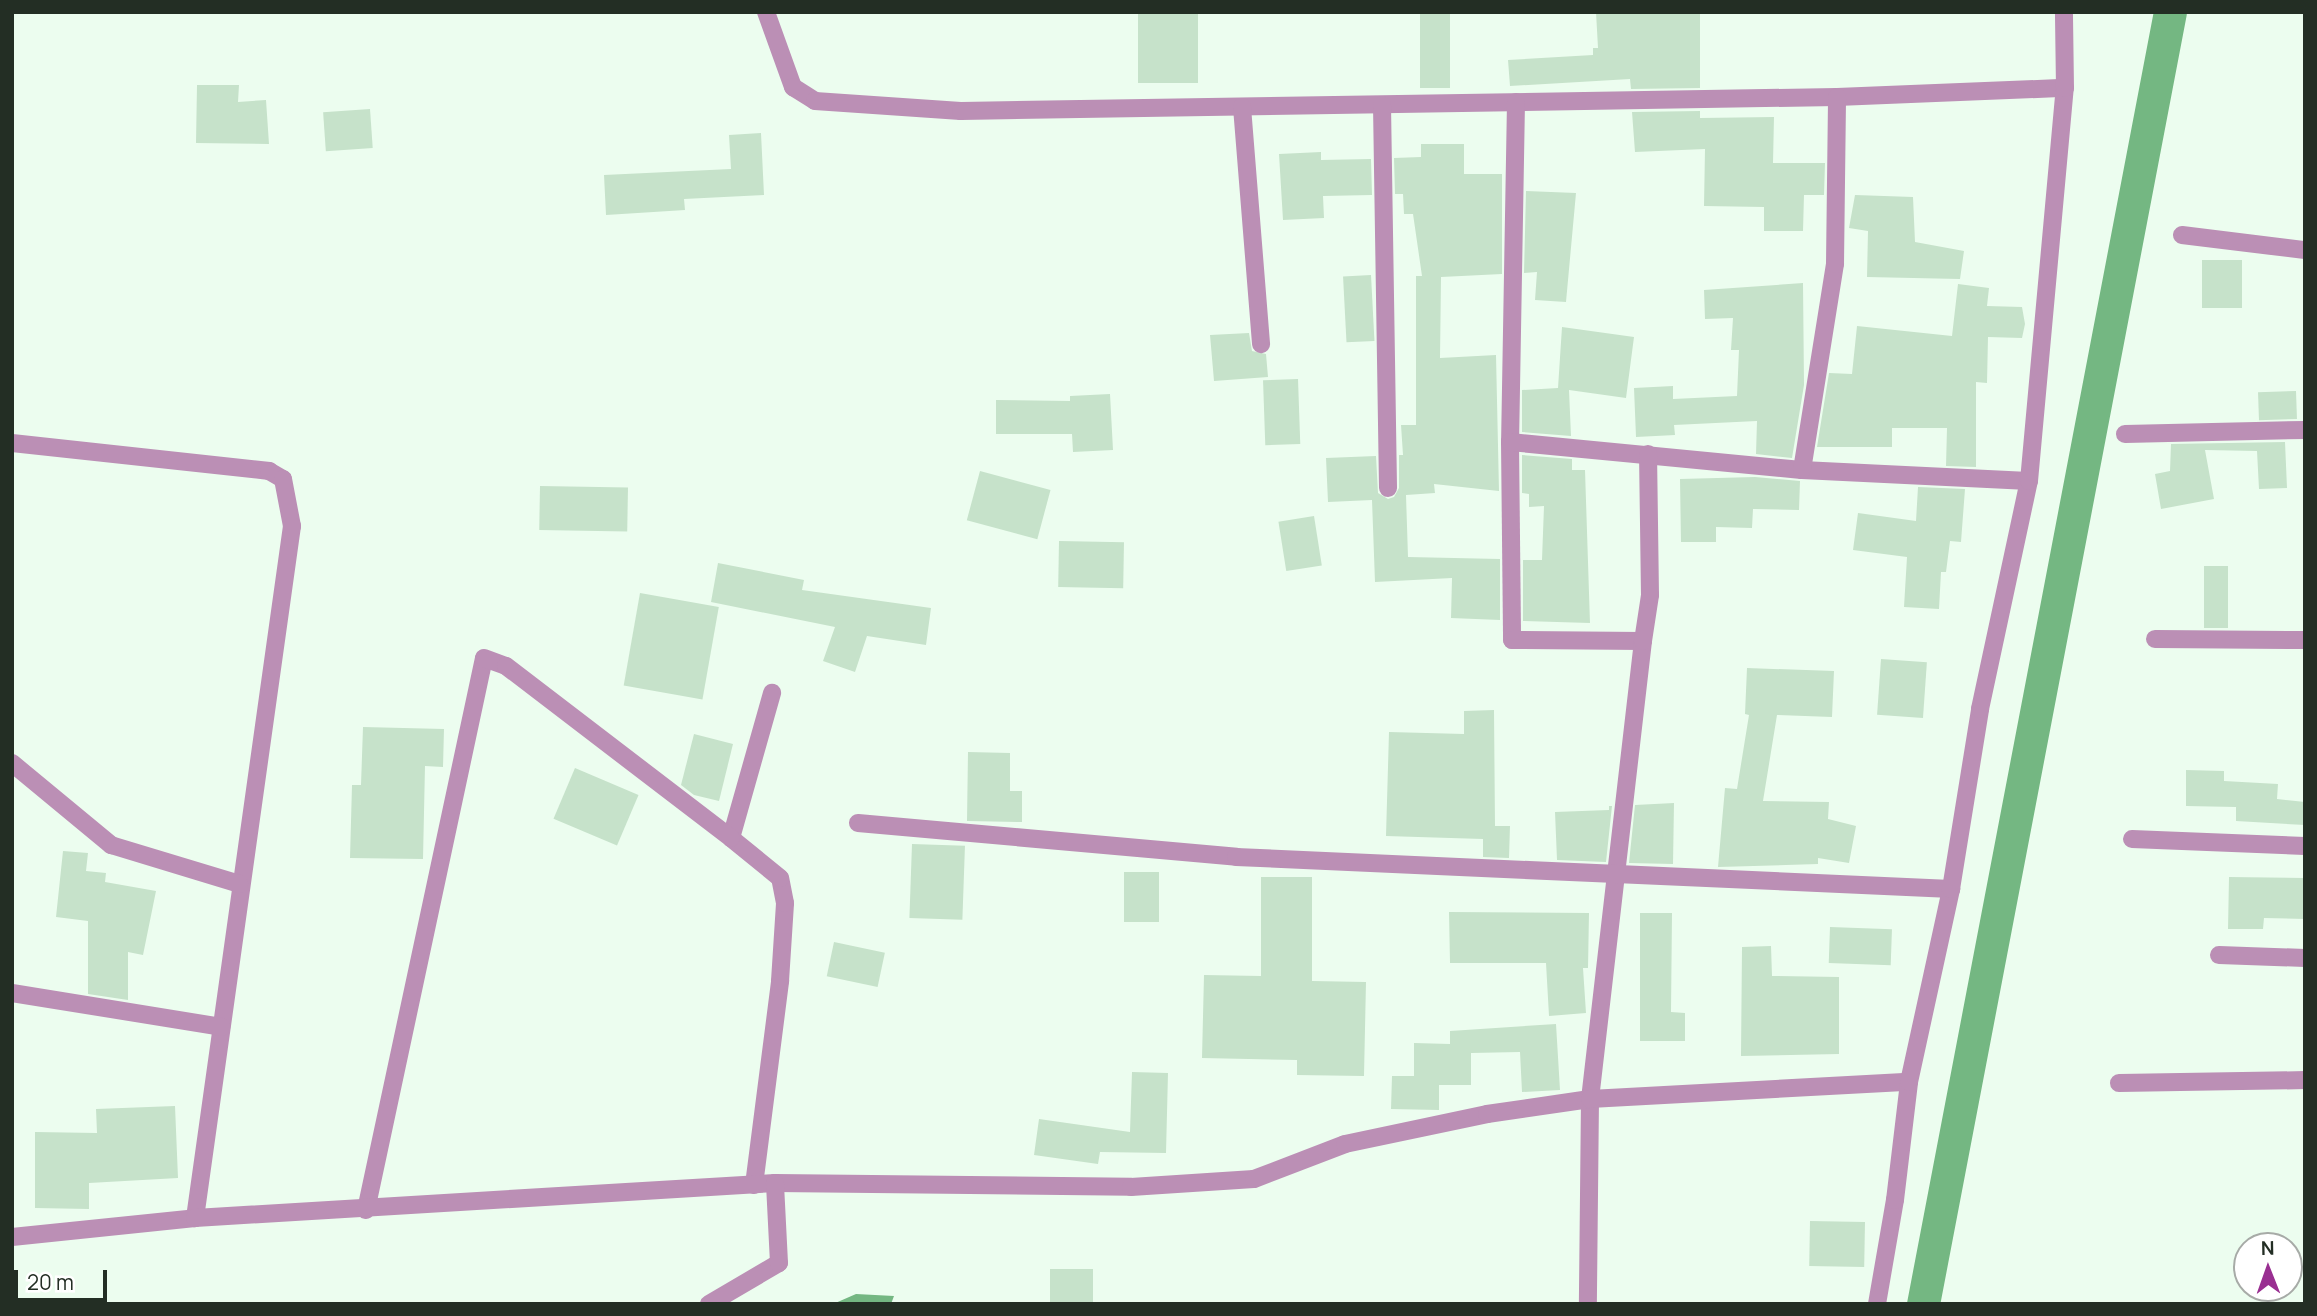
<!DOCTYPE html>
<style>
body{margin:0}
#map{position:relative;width:2317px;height:1316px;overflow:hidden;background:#ecfdef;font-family:Manrope,sans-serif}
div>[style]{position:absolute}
.water>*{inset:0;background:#74b782}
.canal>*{height:33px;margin:-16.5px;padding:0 16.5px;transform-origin:16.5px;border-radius:16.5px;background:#74b782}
.building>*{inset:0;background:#c6e2ca;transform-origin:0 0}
.minor>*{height:18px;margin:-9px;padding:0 9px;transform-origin:9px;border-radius:9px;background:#bb8fb5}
span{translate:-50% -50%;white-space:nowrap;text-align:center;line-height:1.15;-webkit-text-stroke:5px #fff;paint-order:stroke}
.frame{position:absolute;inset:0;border:14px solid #232e24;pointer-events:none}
.north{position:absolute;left:2233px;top:1232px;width:70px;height:70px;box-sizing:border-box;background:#fff;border:2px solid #a7aba7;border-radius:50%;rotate:359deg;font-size:19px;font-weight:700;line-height:28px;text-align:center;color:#232e24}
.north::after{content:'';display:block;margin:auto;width:24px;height:32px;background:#992f91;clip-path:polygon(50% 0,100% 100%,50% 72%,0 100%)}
.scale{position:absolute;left:14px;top:1270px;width:93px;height:32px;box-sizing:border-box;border:4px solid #232e24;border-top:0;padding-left:9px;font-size:21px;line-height:24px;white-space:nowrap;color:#232e24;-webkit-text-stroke:5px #fff;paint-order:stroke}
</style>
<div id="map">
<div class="water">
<i style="clip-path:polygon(856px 1294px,894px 1296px,891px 1304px,833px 1304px)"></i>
</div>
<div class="canal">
<i style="left:1923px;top:1304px;width:1315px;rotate:-79.18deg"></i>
</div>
<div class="building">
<i style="left:1138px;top:12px;width:60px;height:71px"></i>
<i style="left:1420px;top:12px;width:30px;height:76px"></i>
<i style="clip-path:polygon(1596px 12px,1700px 12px,1700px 88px,1631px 89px,1630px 79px,1510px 86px,1508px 60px,1593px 55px,1593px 48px,1598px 48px)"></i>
<i style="clip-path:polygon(197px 85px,239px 85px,238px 102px,266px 100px,269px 144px,196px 143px)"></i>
<i style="left:370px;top:109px;width:39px;height:47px;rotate:86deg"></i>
<i style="clip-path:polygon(1700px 111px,1700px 118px,1774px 117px,1773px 163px,1825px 163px,1824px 195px,1804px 195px,1803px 231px,1764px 231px,1764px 207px,1704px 206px,1705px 149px,1635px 152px,1632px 112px)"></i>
<i style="clip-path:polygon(761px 133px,764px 195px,684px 199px,685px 210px,606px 215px,604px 175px,731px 169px,729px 135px)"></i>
<i style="clip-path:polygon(1421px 144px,1464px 144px,1464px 174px,1502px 174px,1502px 274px,1441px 277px,1440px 358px,1496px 355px,1499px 491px,1434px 484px,1435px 493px,1406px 495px,1408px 557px,1500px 559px,1500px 620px,1451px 618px,1452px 578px,1375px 582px,1372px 500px,1328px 502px,1326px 458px,1376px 456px,1378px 493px,1388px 499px,1394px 497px,1399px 488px,1399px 455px,1403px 455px,1401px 425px,1416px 425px,1416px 276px,1422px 276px,1413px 214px,1404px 214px,1403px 194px,1395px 194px,1394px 158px,1421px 157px)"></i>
<i style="clip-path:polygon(1321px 152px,1321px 160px,1371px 159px,1372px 195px,1323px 196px,1324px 218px,1283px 220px,1279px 154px)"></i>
<i style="clip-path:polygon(1526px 191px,1576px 193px,1566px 302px,1535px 300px,1537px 272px,1524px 273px)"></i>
<i style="clip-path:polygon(1855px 195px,1913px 197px,1915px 242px,1964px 251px,1960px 279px,1867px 277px,1868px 231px,1849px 228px)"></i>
<i style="left:2202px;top:260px;width:40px;height:48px"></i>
<i style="left:1371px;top:275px;width:66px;height:28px;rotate:87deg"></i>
<i style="clip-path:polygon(1803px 283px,1804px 385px,1792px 458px,1756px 454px,1757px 421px,1674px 425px,1675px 435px,1636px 437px,1634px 388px,1673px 386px,1673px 399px,1737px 396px,1739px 350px,1731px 350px,1733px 318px,1705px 319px,1704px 290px)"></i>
<i style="clip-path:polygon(1958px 284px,1989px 288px,1987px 306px,2022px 307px,2025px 324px,2022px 338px,1988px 337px,1987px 383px,1976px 382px,1976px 467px,1946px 466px,1947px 428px,1892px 428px,1892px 447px,1817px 447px,1829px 373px,1852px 374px,1857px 326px,1952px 336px)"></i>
<i style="clip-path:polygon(1562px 327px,1634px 337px,1626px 398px,1569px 390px,1571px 436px,1522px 432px,1522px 390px,1558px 388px)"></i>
<i style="clip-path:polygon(1249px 333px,1252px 351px,1266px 354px,1268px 377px,1214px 381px,1210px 335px)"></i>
<i style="left:1298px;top:379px;width:65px;height:35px;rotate:88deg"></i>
<i style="left:2296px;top:391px;width:28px;height:38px;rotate:88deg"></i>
<i style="clip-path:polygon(1110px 394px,1113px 450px,1073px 452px,1072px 434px,996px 434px,996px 400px,1070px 401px,1070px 396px)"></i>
<i style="clip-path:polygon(2285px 442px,2287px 488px,2259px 489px,2257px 451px,2205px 450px,2214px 499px,2161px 509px,2155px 474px,2170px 471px,2171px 444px)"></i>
<i style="clip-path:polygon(1522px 455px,1572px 459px,1572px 470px,1585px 470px,1590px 623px,1523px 621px,1523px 560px,1542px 560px,1544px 506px,1529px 507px,1529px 494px,1522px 493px)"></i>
<i style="left:980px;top:471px;width:73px;height:51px;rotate:15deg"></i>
<i style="clip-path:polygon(1755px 477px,1800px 481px,1799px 510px,1753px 509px,1752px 528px,1716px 527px,1716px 542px,1681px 542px,1680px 479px)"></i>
<i style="left:540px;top:486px;width:88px;height:44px;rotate:1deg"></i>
<i style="clip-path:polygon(1918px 487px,1965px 489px,1961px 542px,1950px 541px,1946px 572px,1941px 572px,1939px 609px,1904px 607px,1907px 557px,1853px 550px,1858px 513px,1916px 521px)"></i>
<i style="left:1314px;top:516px;width:50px;height:36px;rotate:81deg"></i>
<i style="left:1059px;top:541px;width:65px;height:46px;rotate:1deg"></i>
<i style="clip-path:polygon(718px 563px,804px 580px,802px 590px,931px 608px,926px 645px,867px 636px,855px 672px,823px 661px,835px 627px,711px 602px)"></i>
<i style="left:2204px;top:566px;width:24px;height:62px"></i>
<i style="left:640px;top:593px;width:80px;height:94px;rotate:10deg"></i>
<i style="left:1881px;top:659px;width:46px;height:56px;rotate:4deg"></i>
<i style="clip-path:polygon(1747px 668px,1834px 671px,1832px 717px,1777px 715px,1763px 801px,1829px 802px,1828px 819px,1856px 826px,1849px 863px,1818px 858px,1818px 864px,1718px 867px,1725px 788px,1737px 789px,1749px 715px,1745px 714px)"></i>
<i style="clip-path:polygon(1494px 710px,1495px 826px,1510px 826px,1509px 858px,1483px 857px,1483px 839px,1386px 836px,1389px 732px,1464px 734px,1464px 711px)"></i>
<i style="clip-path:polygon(363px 727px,444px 729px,443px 767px,425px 766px,423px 859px,350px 858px,352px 785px,361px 785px)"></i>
<i style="clip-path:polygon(694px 734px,733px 744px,719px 801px,694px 795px,681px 785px)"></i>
<i style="clip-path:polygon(968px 752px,1010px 753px,1010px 791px,1022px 791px,1022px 822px,967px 821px)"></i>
<i style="left:575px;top:768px;width:69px;height:55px;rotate:23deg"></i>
<i style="clip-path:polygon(2186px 770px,2224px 771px,2224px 781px,2278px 784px,2277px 799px,2305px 802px,2305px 825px,2236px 821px,2236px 807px,2186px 806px)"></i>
<i style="clip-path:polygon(1674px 803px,1673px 864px,1629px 863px,1635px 805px)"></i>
<i style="clip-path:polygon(1609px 806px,1612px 806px,1606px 862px,1557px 860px,1555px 812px,1609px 810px)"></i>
<i style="left:912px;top:844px;width:53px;height:74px;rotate:2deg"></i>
<i style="clip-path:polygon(63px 851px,88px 853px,86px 871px,106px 873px,105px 882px,156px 891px,143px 955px,128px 952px,128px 1000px,88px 994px,88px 921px,56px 917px)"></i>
<i style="left:1124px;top:872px;width:35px;height:50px"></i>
<i style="clip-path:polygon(1261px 877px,1312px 877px,1312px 981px,1366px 982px,1364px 1076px,1297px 1075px,1297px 1060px,1202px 1058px,1204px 975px,1261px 976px)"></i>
<i style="clip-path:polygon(2229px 877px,2305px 878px,2305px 919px,2264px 918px,2263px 929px,2228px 929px)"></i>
<i style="clip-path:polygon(1449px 912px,1589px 913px,1588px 968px,1583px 968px,1586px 1013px,1549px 1016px,1546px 963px,1450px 963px)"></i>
<i style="clip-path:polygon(1640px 913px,1672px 913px,1671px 1012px,1685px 1013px,1685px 1041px,1640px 1041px)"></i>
<i style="left:1830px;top:927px;width:62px;height:36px;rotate:2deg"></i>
<i style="left:834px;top:942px;width:52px;height:35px;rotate:12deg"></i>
<i style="clip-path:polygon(1771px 946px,1772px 976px,1839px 977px,1839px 1054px,1741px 1056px,1742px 947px)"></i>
<i style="clip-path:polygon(1556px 1024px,1560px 1090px,1522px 1092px,1520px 1052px,1471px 1053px,1471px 1085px,1439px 1085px,1439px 1110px,1391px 1109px,1392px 1076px,1414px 1076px,1414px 1043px,1450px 1044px,1450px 1031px)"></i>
<i style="clip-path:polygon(1132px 1072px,1168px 1073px,1166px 1153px,1100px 1152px,1098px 1164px,1034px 1155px,1039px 1119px,1130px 1132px)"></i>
<i style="clip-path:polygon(175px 1106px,178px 1178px,89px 1183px,89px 1209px,35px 1208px,35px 1132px,97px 1133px,96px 1109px)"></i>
<i style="left:1810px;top:1221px;width:55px;height:45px;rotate:1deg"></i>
<i style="left:1050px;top:1269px;width:43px;height:35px"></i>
</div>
<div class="minor">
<i style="left:766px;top:12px;width:80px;rotate:70.2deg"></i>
<i style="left:793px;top:87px;width:26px;rotate:32deg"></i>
<i style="left:815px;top:101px;width:146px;rotate:3.9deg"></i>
<i style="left:961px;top:111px;width:876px;rotate:-0.92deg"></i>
<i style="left:1837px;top:97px;width:228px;rotate:-2.3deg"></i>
<i style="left:1516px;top:102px;width:340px;rotate:91deg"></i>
<i style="left:1510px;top:442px;width:198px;rotate:89.4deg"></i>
<i style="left:1512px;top:640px;width:131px;rotate:0.4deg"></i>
<i style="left:1643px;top:641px;width:461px;rotate:96.6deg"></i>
<i style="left:1590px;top:1099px;width:205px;rotate:90.6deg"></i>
<i style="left:1382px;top:105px;width:383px;rotate:89.1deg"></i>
<i style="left:1242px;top:107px;width:238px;rotate:85.4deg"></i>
<i style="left:2182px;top:235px;width:124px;rotate:7deg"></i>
<i style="left:2125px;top:434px;width:180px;rotate:-1.3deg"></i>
<i style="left:1510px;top:442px;width:293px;rotate:5.5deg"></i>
<i style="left:1802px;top:470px;width:227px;rotate:2.8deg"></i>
<i style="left:12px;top:443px;width:259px;rotate:6.2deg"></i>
<i style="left:269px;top:471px;width:16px;rotate:30deg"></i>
<i style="left:283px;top:479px;width:48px;rotate:79.2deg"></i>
<i style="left:292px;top:526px;width:699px;rotate:97.98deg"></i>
<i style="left:1802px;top:470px;width:209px;rotate:-80.9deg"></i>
<i style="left:1835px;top:264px;width:167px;rotate:-89.3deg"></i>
<i style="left:2155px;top:639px;width:150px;rotate:0.4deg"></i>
<i style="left:1643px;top:641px;width:47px;rotate:-81.3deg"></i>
<i style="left:1650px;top:595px;width:141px;rotate:-90.8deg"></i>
<i style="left:12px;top:763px;width:129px;rotate:39.6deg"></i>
<i style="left:111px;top:845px;width:134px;rotate:16.9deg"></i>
<i style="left:858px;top:823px;width:380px;rotate:5.1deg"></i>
<i style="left:1236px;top:857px;width:716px;rotate:2.56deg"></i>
<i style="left:2132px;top:839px;width:173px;rotate:2.3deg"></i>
<i style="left:2219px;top:955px;width:86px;rotate:2deg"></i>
<i style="left:12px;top:993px;width:212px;rotate:9.2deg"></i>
<i style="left:2119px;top:1083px;width:186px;rotate:-0.9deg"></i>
<i style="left:754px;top:1185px;width:206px;rotate:-82.7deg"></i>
<i style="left:780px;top:981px;width:78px;rotate:-86.3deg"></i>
<i style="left:785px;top:903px;width:25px;rotate:-101deg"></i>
<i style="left:780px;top:878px;width:63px;rotate:-140.8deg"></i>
<i style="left:731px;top:838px;width:151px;rotate:-74.2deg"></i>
<i style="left:366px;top:1210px;width:564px;rotate:-77.93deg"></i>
<i style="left:484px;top:658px;width:23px;rotate:20deg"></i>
<i style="left:506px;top:666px;width:283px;rotate:37.4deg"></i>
<i style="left:12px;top:1237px;width:184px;rotate:-5.9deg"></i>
<i style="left:195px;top:1218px;width:581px;rotate:-3.45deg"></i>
<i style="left:775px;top:1183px;width:356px;rotate:0.6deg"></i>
<i style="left:1131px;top:1187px;width:123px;rotate:-3.7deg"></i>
<i style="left:1254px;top:1179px;width:97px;rotate:-21deg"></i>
<i style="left:1345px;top:1144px;width:145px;rotate:-11.9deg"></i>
<i style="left:1487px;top:1114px;width:104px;rotate:-8.3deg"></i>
<i style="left:1590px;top:1099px;width:319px;rotate:-3.1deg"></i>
<i style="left:709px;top:1304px;width:81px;rotate:-30.4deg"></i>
<i style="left:779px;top:1263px;width:80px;rotate:-92.9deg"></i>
<i style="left:1877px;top:1304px;width:106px;rotate:-80.2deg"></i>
<i style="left:1895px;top:1200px;width:119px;rotate:-83.2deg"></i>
<i style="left:1909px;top:1082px;width:198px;rotate:-77.7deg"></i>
<i style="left:1951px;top:889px;width:182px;rotate:-80.8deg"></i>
<i style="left:1980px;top:709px;width:233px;rotate:-77.9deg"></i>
<i style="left:2029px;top:481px;width:395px;rotate:-84.8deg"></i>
<i style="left:2065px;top:88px;width:76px;rotate:-90.8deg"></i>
</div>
<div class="frame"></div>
<div class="north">N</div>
<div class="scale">20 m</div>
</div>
